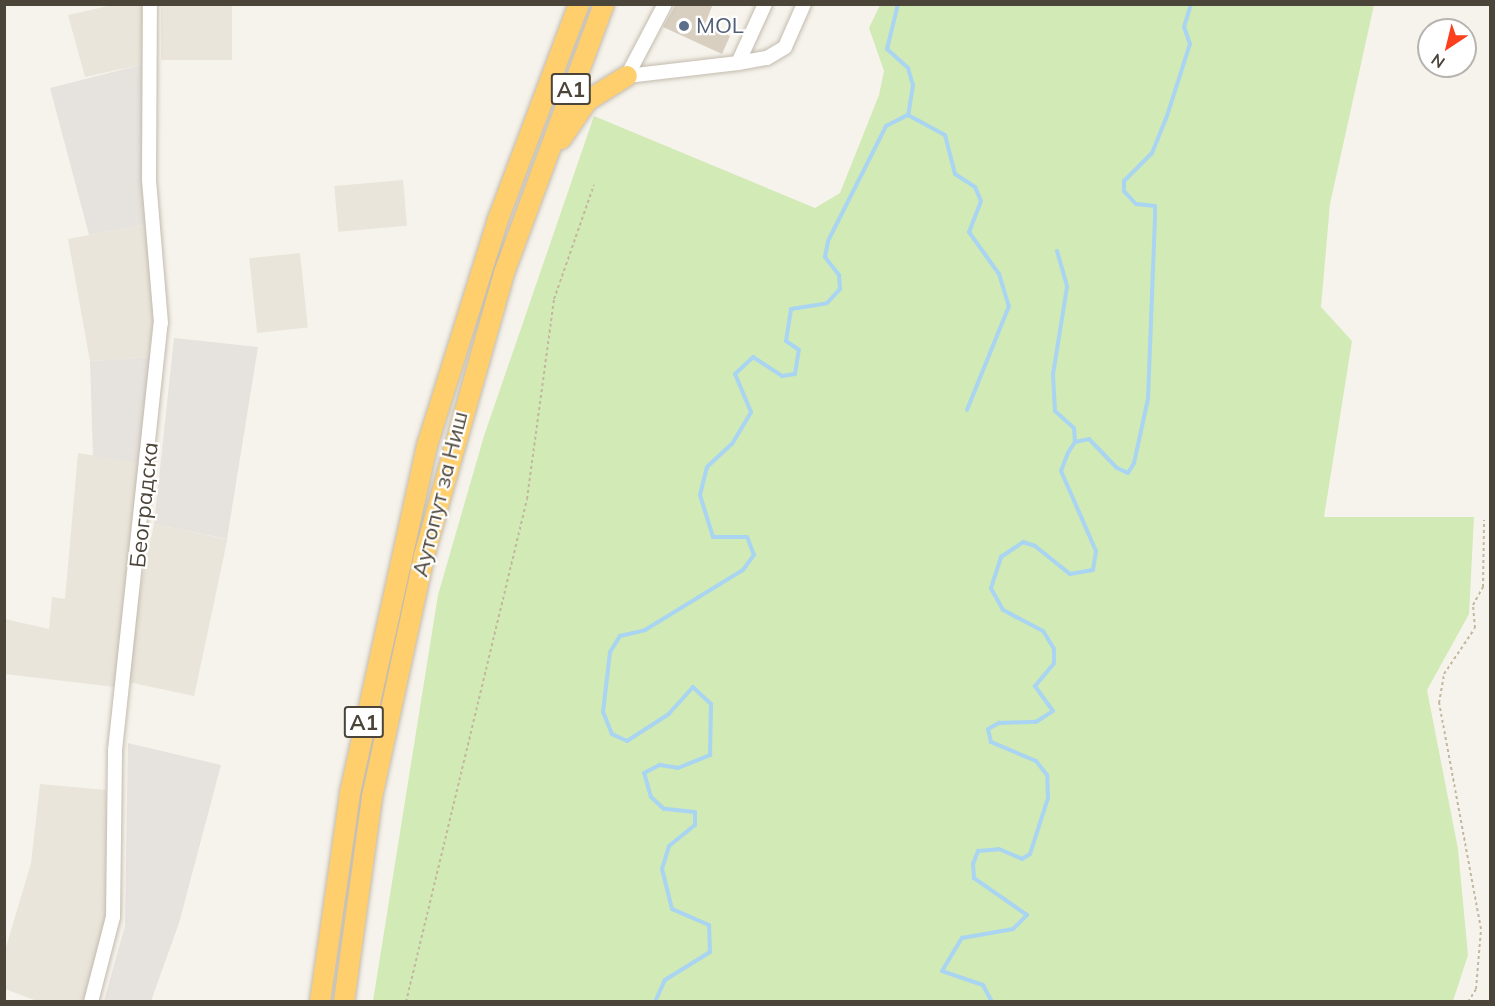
<!DOCTYPE html>
<meta charset="utf-8">
<style>
body{margin:0}
#map{position:relative;width:1495px;height:1006px;overflow:hidden;background:#f6f3ec;font-family:Mulish,sans-serif}
div>[style]{position:absolute}
.residential>*{inset:0;background:#eae5da;transform-origin:0 0}
.industrial>*{inset:0;background:#e6e2dd}
.green>*{inset:0;background:#d2eab5}
.stream>*{height:4px;margin:-2px;padding:0 2px;transform-origin:2px;border-radius:2px;background:#a9d4f2}
.building>*{inset:0;background:#d8cfc1}
.path>*{height:2px;margin-top:-1px;transform-origin:0;background:repeating-linear-gradient(90deg,#c4b79f 0 3px,transparent 0 6px)}
.roads{filter:drop-shadow(0 0 2px #c2bbae) drop-shadow(0 0 2px #c2bbae)}
.minor>*{height:14px;margin:-7px;padding:0 7px;transform-origin:7px;border-radius:7px;background:#fff}
.highway>*{height:20px;margin:-10px;padding:0 10px;transform-origin:10px;border-radius:10px;background:#ffcf6e}
.dots>*{width:16px;height:16px;translate:-50% -50%;box-sizing:border-box;border:3px solid #fff;border-radius:50%}
span{translate:-50% -50%;white-space:nowrap;text-align:center;line-height:1.15;-webkit-text-stroke:4.5px #fff;paint-order:stroke}
.shield-label span{padding:2px 4px;background:#fff;border:2px solid;border-radius:4px;-webkit-text-stroke-width:0}
.shield-label{font-size:21px;color:#4b4439;font-weight:700}
.service-label{font-size:22px;color:#4e5e75}
.left{translate:0 -50%;text-align:left}
.street-label{font-size:22px;color:#4b4439}
.frame{position:absolute;inset:0;border:6px solid #4b4439;pointer-events:none}
.north{position:absolute;left:1417px;top:18px;width:60px;height:60px;box-sizing:border-box;background:#fff;border:2px solid #b7b4b0;border-radius:50%;rotate:215deg;font-size:16px;font-weight:700;line-height:24px;text-align:center;color:#4b4439}
.north::after{content:'';display:block;margin:auto;width:21px;height:27px;background:#fc3f1d;clip-path:polygon(50% 0,100% 100%,50% 72%,0 100%)}
</style>
<div id="map">
<div class="residential">
<i style="clip-path:polygon(113px 5px,142px 5px,144px 64px,85px 77px,68px 15px)"></i>
<i style="left:161px;top:5px;width:71px;height:55px"></i>
<i style="left:403px;top:180px;width:46px;height:69px;rotate:85deg"></i>
<i style="clip-path:polygon(147px 224px,159px 315px,155px 357px,90px 361px,68px 239px)"></i>
<i style="left:300px;top:253px;width:75px;height:51px;rotate:84deg"></i>
<i style="clip-path:polygon(78px 453px,144px 464px,115px 687px,5px 674px,5px 619px,49px 629px,52px 597px,65px 599px)"></i>
<i style="left:154px;top:524px;width:75px;height:160px;rotate:12deg"></i>
<i style="clip-path:polygon(40px 784px,106px 790px,110px 916px,89px 1001px,37px 1001px,5px 989px,4px 954px,31px 863px)"></i>
</div>
<div class="industrial">
<i style="clip-path:polygon(144px 64px,147px 224px,89px 235px,50px 88px)"></i>
<i style="clip-path:polygon(174px 338px,258px 347px,227px 539px,154px 524px)"></i>
<i style="clip-path:polygon(155px 357px,144px 464px,93px 456px,90px 361px)"></i>
<i style="clip-path:polygon(128px 743px,221px 765px,179px 923px,151px 1001px,104px 1001px,125px 926px)"></i>
</div>
<div class="green">
<i style="clip-path:polygon(880px 5px,1374px 5px,1330px 204px,1321px 307px,1352px 341px,1324px 517px,1474px 517px,1469px 614px,1427px 690px,1458px 849px,1468px 955px,1453px 1001px,373px 1001px,438px 595px,484px 436px,594px 116px,815px 208px,840px 193px,879px 95px,884px 71px,869px 28px)"></i>
</div>
<div class="stream">
<i style="left:898px;top:4px;width:46px;rotate:103.7deg"></i>
<i style="left:887px;top:49px;width:28px;rotate:42deg"></i>
<i style="left:908px;top:68px;width:18px;rotate:74deg"></i>
<i style="left:913px;top:85px;width:30px;rotate:99deg"></i>
<i style="left:908px;top:115px;width:42px;rotate:28.4deg"></i>
<i style="left:945px;top:135px;width:40px;rotate:75.6deg"></i>
<i style="left:955px;top:174px;width:24px;rotate:33deg"></i>
<i style="left:975px;top:187px;width:15px;rotate:67deg"></i>
<i style="left:981px;top:201px;width:33px;rotate:111deg"></i>
<i style="left:969px;top:232px;width:52px;rotate:54.5deg"></i>
<i style="left:999px;top:274px;width:34px;rotate:73deg"></i>
<i style="left:1009px;top:306px;width:112px;rotate:112deg"></i>
<i style="left:1057px;top:251px;width:37px;rotate:74deg"></i>
<i style="left:1067px;top:287px;width:88px;rotate:99.1deg"></i>
<i style="left:1053px;top:374px;width:37px;rotate:87deg"></i>
<i style="left:1055px;top:411px;width:25px;rotate:42deg"></i>
<i style="left:1074px;top:428px;width:14px;rotate:86deg"></i>
<i style="left:655px;top:1002px;width:24px;rotate:-66deg"></i>
<i style="left:665px;top:980px;width:53px;rotate:-31.9deg"></i>
<i style="left:710px;top:952px;width:27px;rotate:-92deg"></i>
<i style="left:709px;top:925px;width:40px;rotate:-156.6deg"></i>
<i style="left:672px;top:909px;width:41px;rotate:-104deg"></i>
<i style="left:662px;top:869px;width:24px;rotate:-73deg"></i>
<i style="left:669px;top:846px;width:33px;rotate:-39deg"></i>
<i style="left:695px;top:825px;width:13px;rotate:-90deg"></i>
<i style="left:695px;top:812px;width:31px;rotate:-174deg"></i>
<i style="left:664px;top:809px;width:18px;rotate:-137deg"></i>
<i style="left:651px;top:797px;width:25px;rotate:-106deg"></i>
<i style="left:644px;top:773px;width:18px;rotate:-27deg"></i>
<i style="left:660px;top:765px;width:18px;rotate:9deg"></i>
<i style="left:678px;top:768px;width:35px;rotate:-22deg"></i>
<i style="left:710px;top:755px;width:51px;rotate:-88.9deg"></i>
<i style="left:711px;top:704px;width:25px;rotate:-137deg"></i>
<i style="left:693px;top:687px;width:36px;rotate:132deg"></i>
<i style="left:669px;top:714px;width:50px;rotate:147.3deg"></i>
<i style="left:627px;top:741px;width:17px;rotate:-155deg"></i>
<i style="left:612px;top:734px;width:24px;rotate:-112deg"></i>
<i style="left:603px;top:712px;width:60px;rotate:-83.3deg"></i>
<i style="left:610px;top:652px;width:19px;rotate:-58deg"></i>
<i style="left:620px;top:636px;width:26px;rotate:-13deg"></i>
<i style="left:645px;top:630px;width:115px;rotate:-31.5deg"></i>
<i style="left:743px;top:570px;width:19px;rotate:-54deg"></i>
<i style="left:754px;top:555px;width:19px;rotate:-111deg"></i>
<i style="left:747px;top:537px;width:34px;rotate:180deg"></i>
<i style="left:713px;top:537px;width:44px;rotate:-107.2deg"></i>
<i style="left:700px;top:495px;width:29px;rotate:-76deg"></i>
<i style="left:707px;top:467px;width:34px;rotate:-43deg"></i>
<i style="left:732px;top:444px;width:37px;rotate:-59deg"></i>
<i style="left:751px;top:412px;width:41px;rotate:-112.8deg"></i>
<i style="left:735px;top:374px;width:25px;rotate:-43deg"></i>
<i style="left:753px;top:357px;width:35px;rotate:33deg"></i>
<i style="left:782px;top:376px;width:13px;rotate:-9deg"></i>
<i style="left:795px;top:374px;width:24px;rotate:-81deg"></i>
<i style="left:799px;top:350px;width:16px;rotate:-145deg"></i>
<i style="left:786px;top:341px;width:32px;rotate:-81deg"></i>
<i style="left:791px;top:309px;width:36px;rotate:-9deg"></i>
<i style="left:827px;top:303px;width:19px;rotate:-47deg"></i>
<i style="left:840px;top:289px;width:14px;rotate:-94deg"></i>
<i style="left:839px;top:275px;width:23px;rotate:-128deg"></i>
<i style="left:825px;top:257px;width:16px;rotate:-79deg"></i>
<i style="left:828px;top:241px;width:129px;rotate:-63.2deg"></i>
<i style="left:886px;top:126px;width:25px;rotate:-27deg"></i>
<i style="left:992px;top:1002px;width:19px;rotate:-118deg"></i>
<i style="left:983px;top:985px;width:43px;rotate:-161.1deg"></i>
<i style="left:942px;top:971px;width:39px;rotate:-59deg"></i>
<i style="left:962px;top:938px;width:52px;rotate:-10deg"></i>
<i style="left:1013px;top:929px;width:20px;rotate:-45deg"></i>
<i style="left:1027px;top:915px;width:65px;rotate:-145.1deg"></i>
<i style="left:974px;top:878px;width:14px;rotate:-94deg"></i>
<i style="left:973px;top:864px;width:14px;rotate:-69deg"></i>
<i style="left:978px;top:851px;width:21px;rotate:-5deg"></i>
<i style="left:999px;top:849px;width:25px;rotate:23deg"></i>
<i style="left:1022px;top:859px;width:9px;rotate:-32deg"></i>
<i style="left:1030px;top:854px;width:59px;rotate:-72.2deg"></i>
<i style="left:1048px;top:798px;width:23px;rotate:-92deg"></i>
<i style="left:1047px;top:775px;width:18px;rotate:-128deg"></i>
<i style="left:1036px;top:761px;width:49px;rotate:-157.1deg"></i>
<i style="left:991px;top:742px;width:13px;rotate:-103deg"></i>
<i style="left:988px;top:729px;width:13px;rotate:-29deg"></i>
<i style="left:999px;top:723px;width:37px;rotate:-2deg"></i>
<i style="left:1036px;top:722px;width:20px;rotate:-33deg"></i>
<i style="left:1053px;top:711px;width:31px;rotate:-126deg"></i>
<i style="left:1035px;top:686px;width:30px;rotate:-50deg"></i>
<i style="left:1054px;top:663px;width:14px;rotate:-90deg"></i>
<i style="left:1054px;top:649px;width:21px;rotate:-121deg"></i>
<i style="left:1043px;top:631px;width:45px;rotate:-152.3deg"></i>
<i style="left:1003px;top:610px;width:25px;rotate:-119deg"></i>
<i style="left:991px;top:588px;width:33px;rotate:-72deg"></i>
<i style="left:1001px;top:557px;width:27px;rotate:-34deg"></i>
<i style="left:1023px;top:542px;width:13px;rotate:18deg"></i>
<i style="left:1035px;top:546px;width:45px;rotate:38.7deg"></i>
<i style="left:1070px;top:574px;width:23px;rotate:-10deg"></i>
<i style="left:1093px;top:570px;width:19px;rotate:-81deg"></i>
<i style="left:1096px;top:551px;width:87px;rotate:-113.6deg"></i>
<i style="left:1061px;top:471px;width:19px;rotate:-69deg"></i>
<i style="left:1068px;top:453px;width:13px;rotate:-58deg"></i>
<i style="left:1075px;top:442px;width:14px;rotate:-12deg"></i>
<i style="left:1089px;top:439px;width:40px;rotate:46deg"></i>
<i style="left:1117px;top:468px;width:12px;rotate:24deg"></i>
<i style="left:1128px;top:473px;width:12px;rotate:-59deg"></i>
<i style="left:1134px;top:463px;width:66px;rotate:-77.7deg"></i>
<i style="left:1148px;top:399px;width:180px;rotate:-87.8deg"></i>
<i style="left:1155px;top:219px;width:13px;rotate:-90deg"></i>
<i style="left:1155px;top:206px;width:19px;rotate:-174deg"></i>
<i style="left:1136px;top:204px;width:18px;rotate:-133deg"></i>
<i style="left:1124px;top:191px;width:10px;rotate:-90deg"></i>
<i style="left:1124px;top:181px;width:40px;rotate:-45deg"></i>
<i style="left:1152px;top:153px;width:37px;rotate:-68deg"></i>
<i style="left:1166px;top:119px;width:79px;rotate:-72.3deg"></i>
<i style="left:1190px;top:44px;width:18px;rotate:-109deg"></i>
<i style="left:1184px;top:27px;width:24px;rotate:-73deg"></i>
</div>
<div class="building">
<i style="clip-path:polygon(676px 4px,713px 4px,705px 24px,730px 36px,722px 54px,663px 27px)"></i>
</div>
<div class="path">
<i style="left:406px;top:1002px;width:517px;rotate:-76.47deg"></i>
<i style="left:527px;top:499px;width:202px;rotate:-82.3deg"></i>
<i style="left:554px;top:299px;width:121px;rotate:-70.7deg"></i>
<i style="left:1468px;top:1002px;width:15px;rotate:-58deg"></i>
<i style="left:1476px;top:989px;width:60px;rotate:-85.2deg"></i>
<i style="left:1481px;top:929px;width:230px;rotate:-100.5deg"></i>
<i style="left:1439px;top:703px;width:29px;rotate:-80deg"></i>
<i style="left:1444px;top:674px;width:55px;rotate:-56deg"></i>
<i style="left:1475px;top:628px;width:23px;rotate:-95deg"></i>
<i style="left:1473px;top:605px;width:21px;rotate:-61deg"></i>
<i style="left:1483px;top:587px;width:67px;rotate:-89.1deg"></i>
</div>
<div class="roads">
<div class="minor">
<i style="left:738px;top:63px;width:29px;rotate:-10deg"></i>
<i style="left:767px;top:58px;width:21px;rotate:-31deg"></i>
<i style="left:785px;top:47px;width:47px;rotate:-66.2deg"></i>
<i style="left:627px;top:76px;width:112px;rotate:-6.7deg"></i>
<i style="left:738px;top:63px;width:65px;rotate:-65.4deg"></i>
<i style="left:627px;top:76px;width:81px;rotate:-62.2deg"></i>
<i style="left:91px;top:1002px;width:88px;rotate:-75.5deg"></i>
<i style="left:113px;top:917px;width:167px;rotate:-89.3deg"></i>
<i style="left:115px;top:750px;width:429px;rotate:-83.9deg"></i>
<i style="left:161px;top:323px;width:144px;rotate:-94.8deg"></i>
<i style="left:149px;top:179px;width:175px;rotate:-89.7deg"></i>
</div>
<div class="highway">
<i style="left:561px;top:139px;width:46px;rotate:-55.6deg"></i>
<i style="left:587px;top:101px;width:47px;rotate:-32deg"></i>
<i style="left:320px;top:1002px;width:211px;rotate:-81.8deg"></i>
<i style="left:350px;top:793px;width:355px;rotate:-77.5deg"></i>
<i style="left:427px;top:446px;width:235px;rotate:-72.6deg"></i>
<i style="left:497px;top:222px;width:233px;rotate:-69.4deg"></i>
<i style="left:344px;top:1002px;width:207px;rotate:-82.2deg"></i>
<i style="left:372px;top:797px;width:247px;rotate:-77.8deg"></i>
<i style="left:424px;top:556px;width:294px;rotate:-74.2deg"></i>
<i style="left:504px;top:273px;width:287px;rotate:-69.6deg"></i>
</div>
</div>
<div class="dots">
<i style="left:684px;top:26px;background:#5c6f8a"></i>
</div>
<div class="shield-label">
<span style="left:571px;top:89px">A1</span>
<span style="left:364px;top:722px">A1</span>
</div>
<div class="service-label">
<span class="left" style="left:696px;top:26px">MOL</span>
</div>
<div class="street-label">
<span style="left:440px;top:494px;rotate:-76deg">Аутопут за Ниш</span>
<span style="left:144px;top:505px;rotate:-84deg">Београдска</span>
</div>
<div class="frame"></div>
<div class="north">N</div>
</div>
